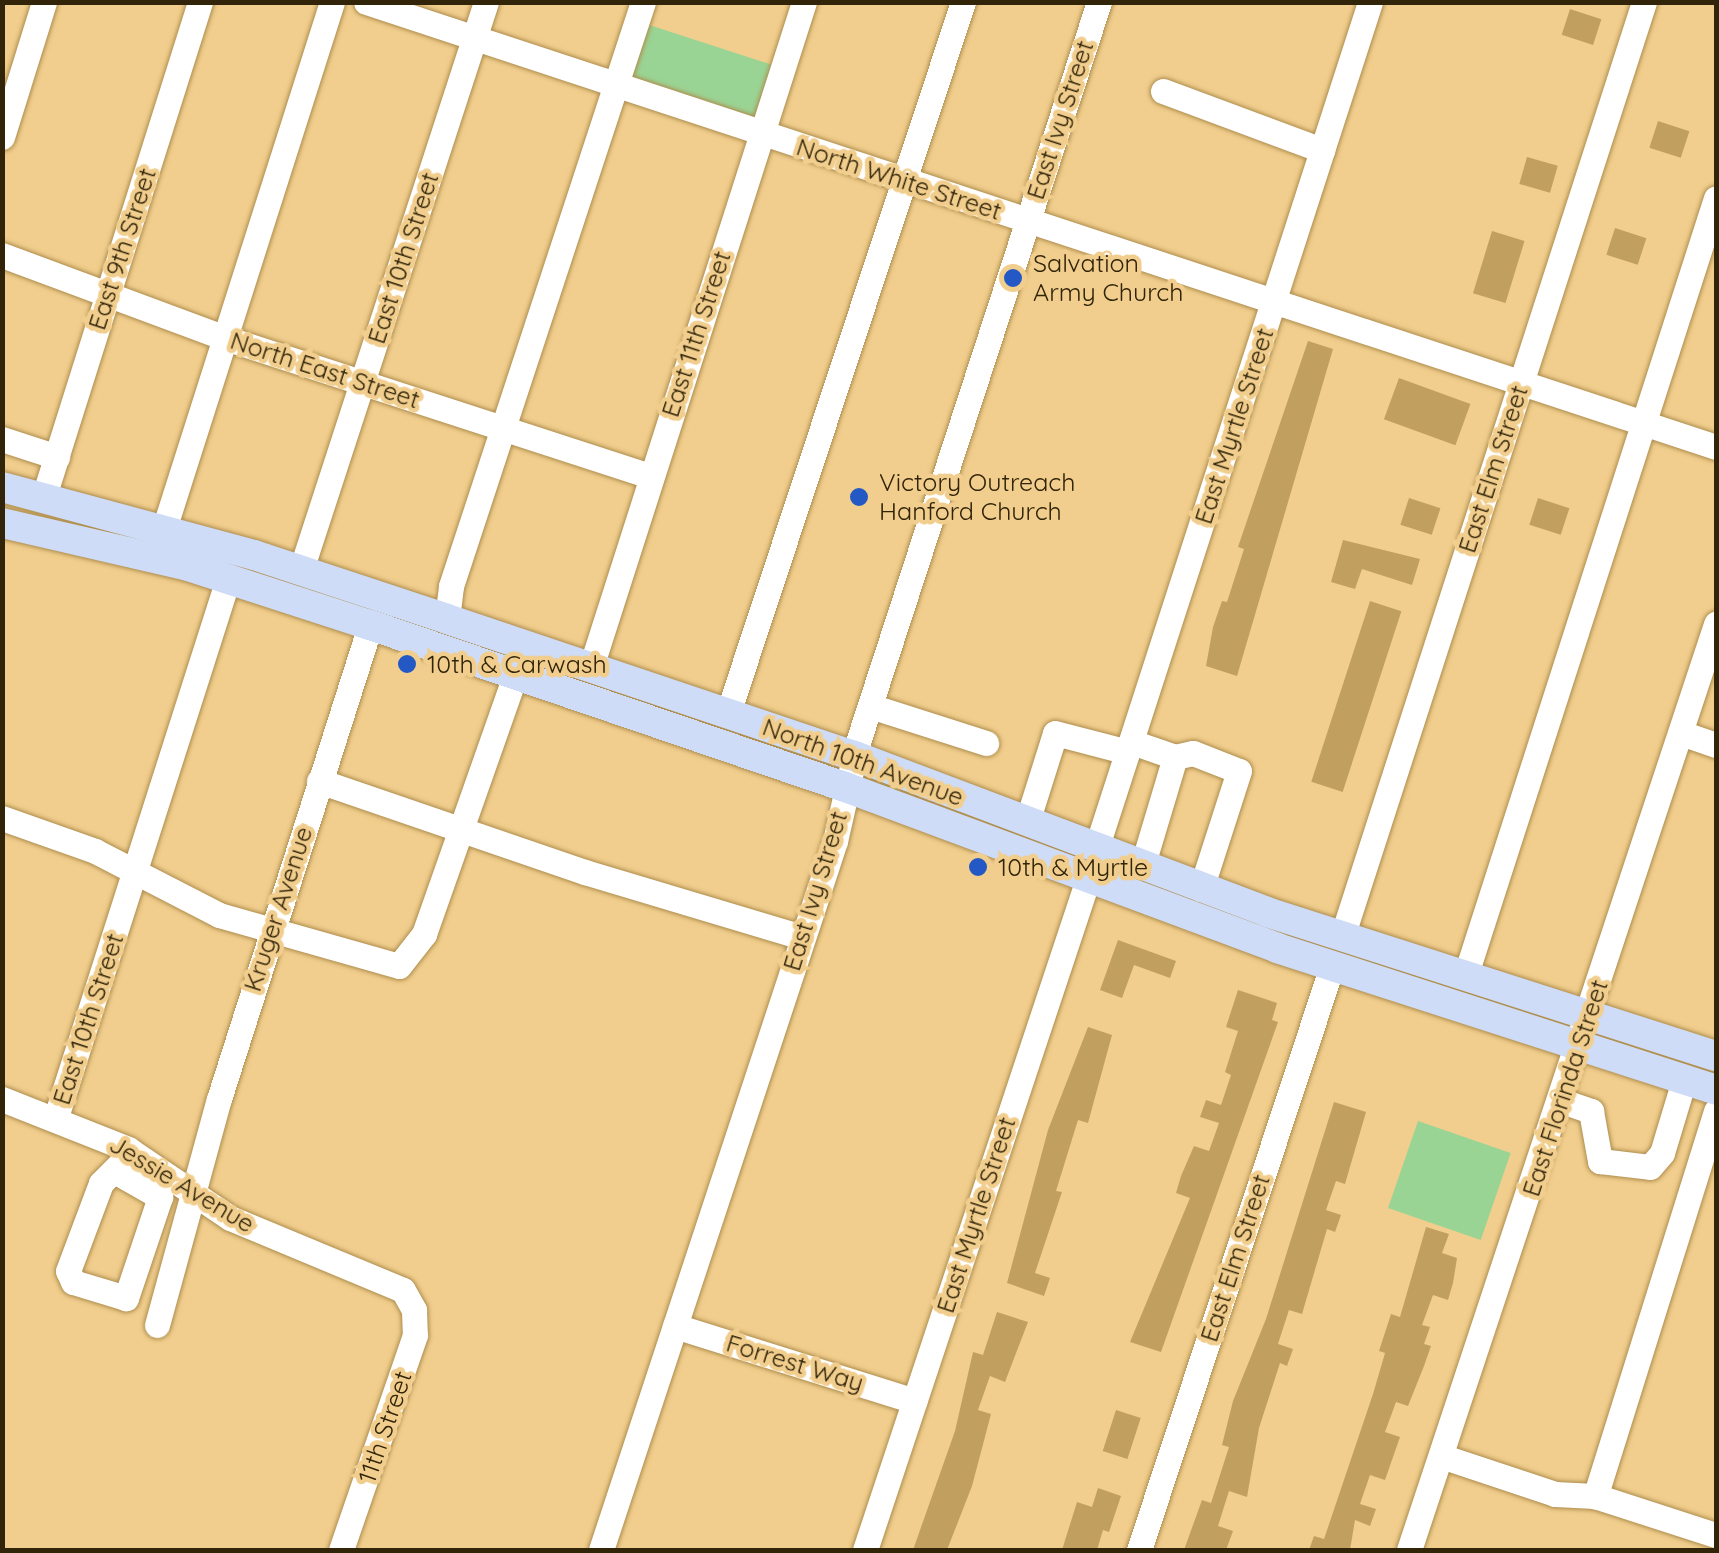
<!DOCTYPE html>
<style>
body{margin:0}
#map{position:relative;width:1719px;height:1553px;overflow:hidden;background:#f1ce8d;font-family:Quicksand,sans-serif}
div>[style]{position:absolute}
.green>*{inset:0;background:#9ad494;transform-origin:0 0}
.building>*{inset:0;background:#c19f5f;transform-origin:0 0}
.roads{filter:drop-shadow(0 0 2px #ae8d4e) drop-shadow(0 0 2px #ae8d4e)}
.minor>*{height:25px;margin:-12.5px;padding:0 12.5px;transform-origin:12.5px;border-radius:12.5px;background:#fff}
.major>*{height:30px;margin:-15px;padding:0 15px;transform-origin:15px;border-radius:15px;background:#cedcf7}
.dots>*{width:28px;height:28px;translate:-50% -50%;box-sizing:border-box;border:5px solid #f1ce8d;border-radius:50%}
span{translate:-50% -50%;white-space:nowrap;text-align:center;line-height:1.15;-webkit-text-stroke:9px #f1ce8d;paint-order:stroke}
.street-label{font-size:25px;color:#312409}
.poi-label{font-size:25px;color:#312409}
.left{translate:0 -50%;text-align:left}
.frame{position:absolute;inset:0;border:5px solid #312409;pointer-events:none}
</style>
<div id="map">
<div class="green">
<i style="left:637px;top:21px;width:154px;height:69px;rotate:18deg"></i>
<i style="left:1418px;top:1121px;width:98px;height:92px;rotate:19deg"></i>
</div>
<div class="building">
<i style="left:1570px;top:9px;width:33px;height:27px;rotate:18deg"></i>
<i style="left:1658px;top:121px;width:33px;height:28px;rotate:18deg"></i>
<i style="left:1527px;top:157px;width:32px;height:28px;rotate:16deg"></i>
<i style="left:1615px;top:228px;width:33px;height:28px;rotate:18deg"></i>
<i style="left:1492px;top:231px;width:34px;height:65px;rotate:17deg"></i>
<i style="clip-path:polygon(1308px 341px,1333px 349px,1237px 676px,1206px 666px,1213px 627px,1222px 601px,1227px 602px,1244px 549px,1238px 547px)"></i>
<i style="left:1399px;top:378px;width:76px;height:44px;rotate:20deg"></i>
<i style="left:1409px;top:498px;width:33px;height:28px;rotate:18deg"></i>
<i style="left:1538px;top:498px;width:33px;height:28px;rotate:18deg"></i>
<i style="clip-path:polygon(1343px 540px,1420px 559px,1412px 585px,1362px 569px,1355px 589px,1331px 582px)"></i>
<i style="left:1370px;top:601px;width:33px;height:190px;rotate:18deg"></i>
<i style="clip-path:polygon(1118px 940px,1176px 961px,1170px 978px,1134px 965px,1122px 998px,1100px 990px)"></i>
<i style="clip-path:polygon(1238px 990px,1277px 1003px,1272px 1020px,1278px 1022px,1161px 1352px,1130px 1342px,1190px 1198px,1176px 1193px,1181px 1176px,1194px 1146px,1209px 1151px,1219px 1123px,1200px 1117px,1206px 1100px,1221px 1105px,1231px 1075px,1225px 1072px,1238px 1031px,1226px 1027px)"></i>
<i style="clip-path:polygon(1088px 1027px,1112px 1035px,1088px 1123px,1078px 1120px,1056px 1191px,1062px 1192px,1035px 1273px,1050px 1278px,1044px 1296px,1007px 1283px,1048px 1130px)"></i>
<i style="clip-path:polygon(1334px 1102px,1366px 1112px,1345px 1184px,1336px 1181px,1326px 1210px,1341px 1215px,1335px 1232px,1327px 1229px,1302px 1314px,1289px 1310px,1278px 1344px,1293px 1349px,1287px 1366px,1280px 1363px,1259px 1428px,1247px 1497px,1229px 1491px,1218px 1526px,1233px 1531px,1226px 1550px,1184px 1550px,1202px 1500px,1211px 1503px,1229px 1447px,1222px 1445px,1233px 1401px,1266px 1319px)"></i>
<i style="clip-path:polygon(1426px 1227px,1449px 1234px,1442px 1253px,1457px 1258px,1453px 1283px,1448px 1300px,1433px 1295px,1422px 1325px,1430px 1327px,1424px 1344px,1431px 1346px,1424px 1366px,1408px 1406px,1396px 1402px,1385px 1432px,1400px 1437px,1385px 1480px,1370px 1475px,1360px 1504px,1376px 1509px,1370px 1526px,1355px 1520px,1350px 1550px,1309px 1550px,1314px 1536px,1324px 1539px,1373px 1394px,1385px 1353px,1379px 1351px,1391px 1314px,1400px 1317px)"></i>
<i style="clip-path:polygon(997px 1312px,1028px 1322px,1005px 1382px,990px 1376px,978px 1410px,991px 1414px,972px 1486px,947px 1550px,913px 1550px,955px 1431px,973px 1352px,983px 1355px)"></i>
<i style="left:1116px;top:1410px;width:26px;height:43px;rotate:18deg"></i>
<i style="clip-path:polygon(1098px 1488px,1121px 1496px,1109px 1532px,1103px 1530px,1097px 1550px,1062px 1550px,1077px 1502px,1092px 1507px)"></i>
</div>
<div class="roads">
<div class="minor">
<i style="left:366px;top:2px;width:1421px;rotate:18.24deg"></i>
<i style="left:1163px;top:91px;width:170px;rotate:20.4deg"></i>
<i style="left:2px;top:137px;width:141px;rotate:-72.7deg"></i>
<i style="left:2px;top:255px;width:235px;rotate:20.4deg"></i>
<i style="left:222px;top:337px;width:450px;rotate:18deg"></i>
<i style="left:2px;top:439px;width:58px;rotate:18.1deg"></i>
<i style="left:44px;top:496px;width:518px;rotate:-72.47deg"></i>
<i style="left:164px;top:529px;width:553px;rotate:-72.32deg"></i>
<i style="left:301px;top:570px;width:597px;rotate:-71.96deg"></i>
<i style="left:447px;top:619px;width:33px;rotate:-83deg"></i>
<i style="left:451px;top:586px;width:615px;rotate:-71.8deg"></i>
<i style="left:591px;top:667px;width:698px;rotate:-72.24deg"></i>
<i style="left:870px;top:706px;width:122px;rotate:17.7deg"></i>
<i style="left:728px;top:713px;width:749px;rotate:-71.71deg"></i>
<i style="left:1681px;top:733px;width:37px;rotate:19deg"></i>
<i style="left:1132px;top:742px;width:46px;rotate:19.2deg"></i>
<i style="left:1175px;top:757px;width:18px;rotate:-13deg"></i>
<i style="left:1193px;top:753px;width:49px;rotate:21.4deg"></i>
<i style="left:1239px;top:771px;width:124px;rotate:107.9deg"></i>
<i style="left:319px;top:781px;width:281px;rotate:18.9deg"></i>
<i style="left:585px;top:872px;width:227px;rotate:16.7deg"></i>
<i style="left:2px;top:818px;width:99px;rotate:19.5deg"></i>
<i style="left:95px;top:851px;width:140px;rotate:27.3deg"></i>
<i style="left:219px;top:915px;width:187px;rotate:15.8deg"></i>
<i style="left:399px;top:966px;width:41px;rotate:-52deg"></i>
<i style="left:424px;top:934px;width:275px;rotate:-70.6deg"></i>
<i style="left:1027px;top:822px;width:93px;rotate:-72.5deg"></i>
<i style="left:1055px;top:733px;width:75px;rotate:14.6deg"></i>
<i style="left:1096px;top:849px;width:890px;rotate:-72.07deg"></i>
<i style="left:1142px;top:867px;width:115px;rotate:-73.3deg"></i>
<i style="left:1342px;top:937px;width:983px;rotate:-72.1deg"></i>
<i style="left:1465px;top:977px;width:818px;rotate:-72.14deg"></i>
<i style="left:2px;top:1099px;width:136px;rotate:21.6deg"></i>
<i style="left:128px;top:1149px;width:123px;rotate:34.1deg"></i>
<i style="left:230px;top:1218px;width:187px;rotate:22.6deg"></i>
<i style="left:403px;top:1290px;width:23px;rotate:61deg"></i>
<i style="left:414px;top:1310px;width:25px;rotate:88deg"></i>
<i style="left:415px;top:1335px;width:227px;rotate:109deg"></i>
<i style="left:1562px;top:1101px;width:31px;rotate:19deg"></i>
<i style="left:1591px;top:1111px;width:51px;rotate:79.8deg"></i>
<i style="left:1600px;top:1161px;width:50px;rotate:6.8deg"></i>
<i style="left:1650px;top:1167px;width:18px;rotate:-49deg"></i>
<i style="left:1662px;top:1153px;width:76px;rotate:-73.2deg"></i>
<i style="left:1716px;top:1111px;width:404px;rotate:107.4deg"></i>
<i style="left:1595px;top:1496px;width:127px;rotate:17.9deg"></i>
<i style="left:56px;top:1117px;width:565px;rotate:-72.27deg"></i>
<i style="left:116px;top:1172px;width:51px;rotate:29.6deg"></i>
<i style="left:160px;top:1197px;width:107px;rotate:108.6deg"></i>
<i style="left:126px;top:1298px;width:55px;rotate:-163.2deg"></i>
<i style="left:73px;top:1282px;width:12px;rotate:-114deg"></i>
<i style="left:68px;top:1271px;width:94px;rotate:-69.4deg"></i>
<i style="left:101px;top:1183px;width:44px;rotate:-45deg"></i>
<i style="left:157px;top:1325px;width:234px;rotate:-74.7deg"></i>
<i style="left:219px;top:1099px;width:497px;rotate:-72.3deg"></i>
<i style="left:675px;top:1326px;width:251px;rotate:17.4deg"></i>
<i style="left:1441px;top:1456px;width:120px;rotate:18.4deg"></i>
<i style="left:1555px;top:1494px;width:40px;rotate:2.9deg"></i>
<i style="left:601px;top:1550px;width:747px;rotate:-71.73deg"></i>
<i style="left:835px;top:841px;width:98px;rotate:-77.1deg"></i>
<i style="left:857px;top:745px;width:781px;rotate:-71.96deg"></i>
<i style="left:865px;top:1550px;width:707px;rotate:-71.62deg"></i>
<i style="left:1139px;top:1550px;width:615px;rotate:-71.71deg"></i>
<i style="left:1409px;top:1550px;width:976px;rotate:-71.66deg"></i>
</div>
<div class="major">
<i style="left:2px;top:487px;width:261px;rotate:15.1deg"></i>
<i style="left:254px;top:555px;width:203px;rotate:18.3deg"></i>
<i style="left:447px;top:619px;width:430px;rotate:18.6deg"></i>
<i style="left:855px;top:756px;width:441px;rotate:20.7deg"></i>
<i style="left:1267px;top:912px;width:472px;rotate:17.8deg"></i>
<i style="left:2px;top:523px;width:191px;rotate:13deg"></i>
<i style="left:188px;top:566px;width:191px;rotate:18deg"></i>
<i style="left:370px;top:625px;width:502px;rotate:18.83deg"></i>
<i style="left:845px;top:787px;width:461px;rotate:20.4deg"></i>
<i style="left:1277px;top:948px;width:461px;rotate:17.9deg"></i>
</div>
</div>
<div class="dots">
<i style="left:1013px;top:278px;background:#2358c5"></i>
<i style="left:859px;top:497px;background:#2358c5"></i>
<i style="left:407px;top:664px;background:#2358c5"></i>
<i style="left:978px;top:867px;background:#2358c5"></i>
</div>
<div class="street-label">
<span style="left:1060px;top:120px;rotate:-72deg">East Ivy Street</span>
<span style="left:899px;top:179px;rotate:18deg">North White Street</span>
<span style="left:122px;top:249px;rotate:-72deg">East 9th Street</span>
<span style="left:403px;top:258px;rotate:-72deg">East 10th Street</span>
<span style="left:696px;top:334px;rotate:-72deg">East 11th Street</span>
<span style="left:325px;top:370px;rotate:18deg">North East Street</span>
<span style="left:1234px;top:426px;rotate:-72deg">East Myrtle Street</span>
<span style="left:1493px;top:469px;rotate:-72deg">East Elm Street</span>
<span style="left:863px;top:762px;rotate:20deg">North 10th Avenue</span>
<span style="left:815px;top:891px;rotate:-73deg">East Ivy Street</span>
<span style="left:278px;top:909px;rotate:-72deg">Kruger Avenue</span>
<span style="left:88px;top:1019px;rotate:-72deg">East 10th Street</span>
<span style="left:1565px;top:1088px;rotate:-72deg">East Florinda Street</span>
<span style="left:182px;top:1184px;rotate:31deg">Jessie Avenue</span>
<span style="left:976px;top:1215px;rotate:-72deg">East Myrtle Street</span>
<span style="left:1235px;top:1258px;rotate:-72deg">East Elm Street</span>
<span style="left:795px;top:1363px;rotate:17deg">Forrest Way</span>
<span style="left:385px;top:1427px;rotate:-71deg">11th Street</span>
</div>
<div class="poi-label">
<span class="left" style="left:1033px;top:278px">Salvation<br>Army Church</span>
<span class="left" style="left:879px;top:497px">Victory Outreach<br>Hanford Church</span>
<span class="left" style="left:427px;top:664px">10th &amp; Carwash</span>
<span class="left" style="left:998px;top:867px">10th &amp; Myrtle</span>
</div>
<div class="frame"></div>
</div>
